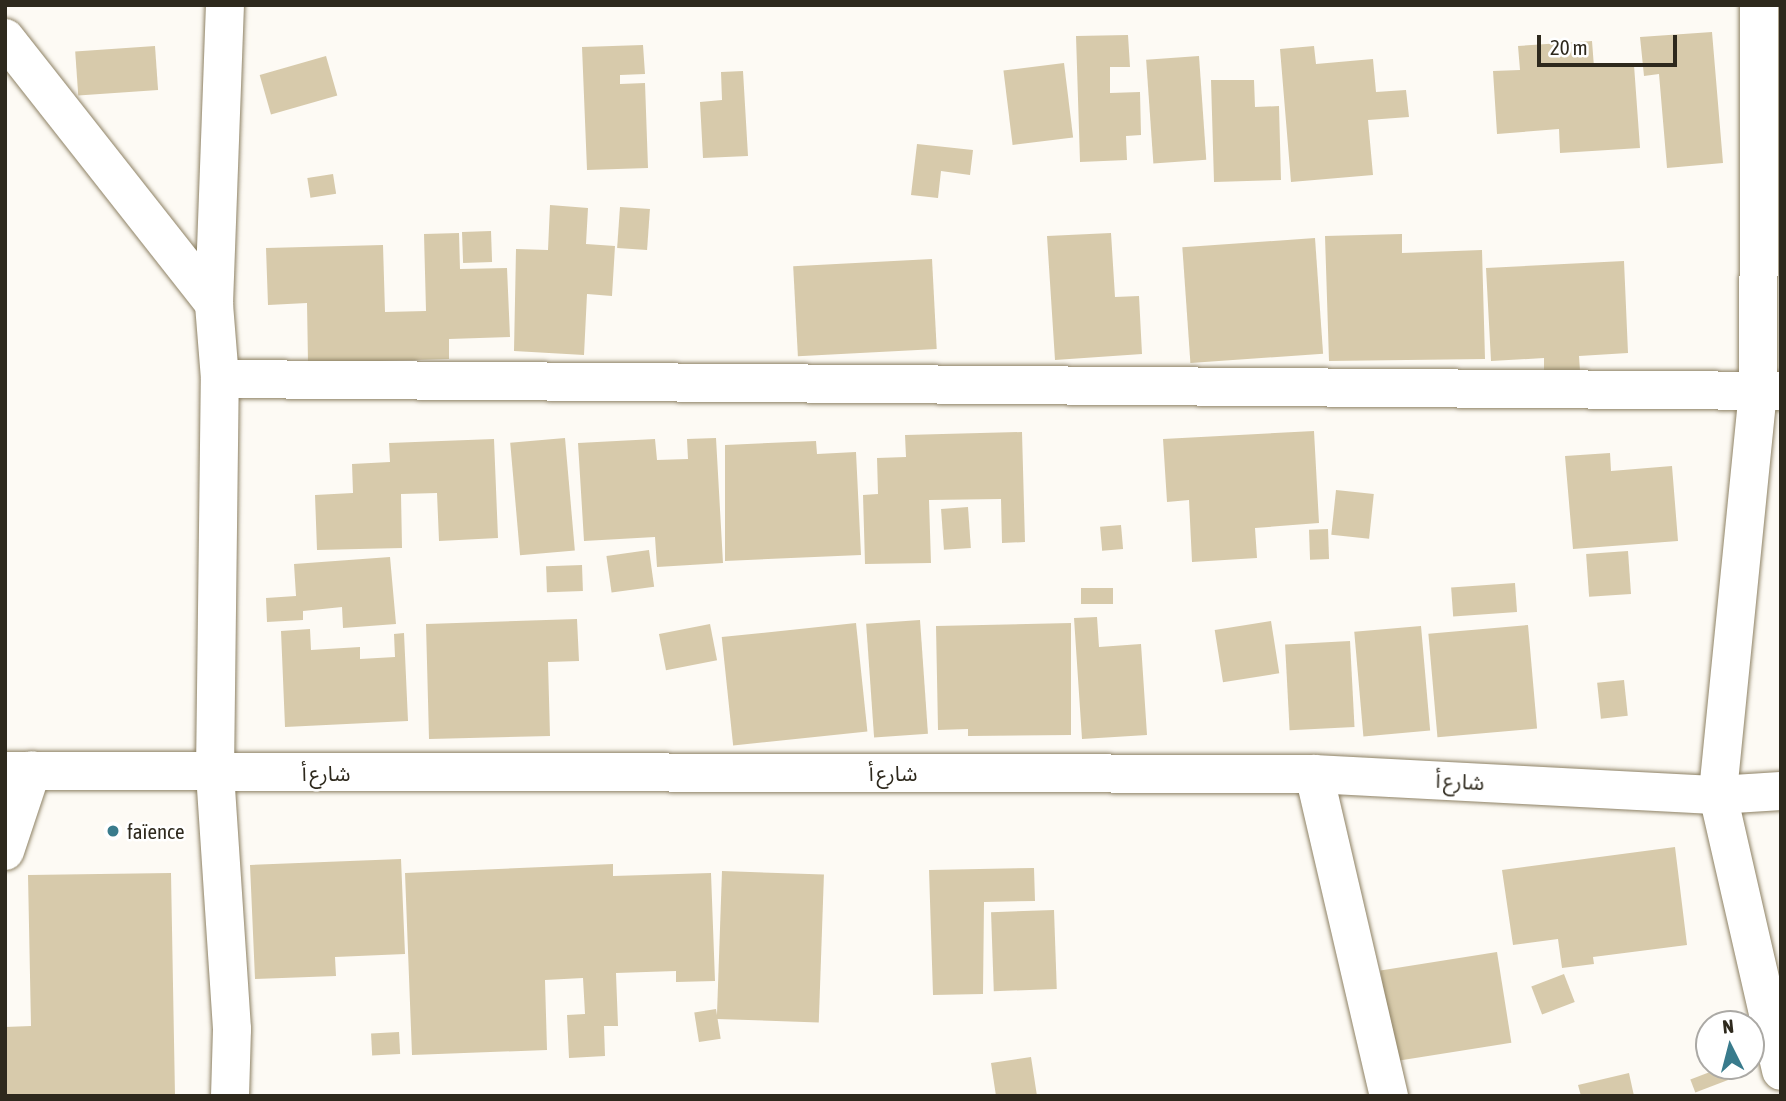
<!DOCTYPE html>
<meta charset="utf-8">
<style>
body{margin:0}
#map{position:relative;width:1786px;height:1101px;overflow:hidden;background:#fdfaf4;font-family:"Asap Condensed","Noto Sans Arabic",sans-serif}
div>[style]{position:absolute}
.building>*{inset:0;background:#d7caab;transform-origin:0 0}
.roads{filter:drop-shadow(0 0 2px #8e8265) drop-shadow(0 0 2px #8e8265)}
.minor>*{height:38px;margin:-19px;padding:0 19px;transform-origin:19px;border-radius:19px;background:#fff}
.tertiary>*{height:38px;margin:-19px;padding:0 19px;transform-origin:19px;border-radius:19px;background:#fff}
.dots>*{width:19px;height:19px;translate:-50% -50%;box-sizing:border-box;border:4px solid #fff;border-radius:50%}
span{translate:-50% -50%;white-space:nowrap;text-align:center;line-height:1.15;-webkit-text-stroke:5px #fff;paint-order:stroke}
.street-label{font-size:21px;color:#2e291d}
.poi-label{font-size:21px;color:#2e291d}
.left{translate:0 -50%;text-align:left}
.frame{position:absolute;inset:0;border:7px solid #2e291d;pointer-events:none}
.north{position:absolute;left:1695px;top:1010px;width:70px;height:70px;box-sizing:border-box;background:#fff;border:2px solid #aba9a5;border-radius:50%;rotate:354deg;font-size:19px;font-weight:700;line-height:28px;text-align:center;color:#2e291d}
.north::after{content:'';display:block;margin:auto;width:24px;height:32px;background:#397b8c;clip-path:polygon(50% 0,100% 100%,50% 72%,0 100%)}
.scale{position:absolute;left:1537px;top:35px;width:140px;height:32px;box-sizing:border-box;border:4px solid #2e291d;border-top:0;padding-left:9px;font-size:21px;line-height:24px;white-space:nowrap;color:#2e291d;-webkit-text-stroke:5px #fff;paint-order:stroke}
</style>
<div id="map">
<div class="building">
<i style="clip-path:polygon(1712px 32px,1723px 163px,1667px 168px,1659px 74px,1644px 76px,1640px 37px)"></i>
<i style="clip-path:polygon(1128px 35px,1130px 67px,1110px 67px,1110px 93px,1140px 92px,1141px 135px,1126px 136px,1127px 160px,1080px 162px,1076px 36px)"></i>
<i style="clip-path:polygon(1592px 41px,1594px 67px,1634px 65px,1640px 148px,1560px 153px,1559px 129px,1497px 134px,1493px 71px,1520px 70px,1518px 46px)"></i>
<i style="clip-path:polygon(643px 45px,645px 74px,620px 75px,620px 84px,645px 83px,648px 168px,587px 170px,582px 47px)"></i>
<i style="left:155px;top:46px;width:44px;height:80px;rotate:86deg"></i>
<i style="clip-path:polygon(1314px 46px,1316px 64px,1373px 59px,1376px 92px,1406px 90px,1409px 117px,1368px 120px,1373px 175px,1291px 182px,1280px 49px)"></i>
<i style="left:326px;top:56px;width:41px;height:69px;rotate:74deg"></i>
<i style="left:1199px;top:56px;width:104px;height:53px;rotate:86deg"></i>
<i style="left:1064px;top:63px;width:75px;height:61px;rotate:83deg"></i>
<i style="clip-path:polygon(743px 71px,748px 156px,703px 158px,700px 102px,722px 100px,721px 72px)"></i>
<i style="clip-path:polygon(1211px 80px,1254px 80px,1255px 107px,1279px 106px,1281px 180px,1214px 182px)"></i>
<i style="clip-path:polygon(917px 144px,973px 150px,970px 175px,941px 171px,938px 198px,911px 195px)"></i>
<i style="left:333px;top:174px;width:20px;height:26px;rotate:81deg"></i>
<i style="clip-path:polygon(550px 205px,588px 208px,586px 244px,615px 246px,612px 296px,587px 294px,584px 355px,514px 351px,516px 249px,548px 250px)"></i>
<i style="left:620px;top:207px;width:30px;height:41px;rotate:4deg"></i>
<i style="left:491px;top:231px;width:31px;height:29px;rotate:88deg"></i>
<i style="clip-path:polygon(459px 233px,460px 269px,507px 268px,510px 337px,449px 339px,449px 359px,308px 363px,307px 303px,268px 305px,266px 248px,383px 245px,385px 312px,426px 311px,424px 234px)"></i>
<i style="clip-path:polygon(1111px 233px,1115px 297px,1139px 296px,1142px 354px,1055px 360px,1047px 236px)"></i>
<i style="clip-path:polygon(1402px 234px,1402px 253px,1482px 250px,1485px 359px,1329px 361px,1325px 236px)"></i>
<i style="left:1315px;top:238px;width:116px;height:133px;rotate:86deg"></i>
<i style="left:932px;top:259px;width:90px;height:139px;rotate:87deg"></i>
<i style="clip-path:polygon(1624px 261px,1628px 353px,1579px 356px,1580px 371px,1544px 373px,1544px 358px,1491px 361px,1486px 268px)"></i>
<i style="clip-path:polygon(1314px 431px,1319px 523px,1255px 528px,1257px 558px,1192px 562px,1189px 500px,1167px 502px,1163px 439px)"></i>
<i style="clip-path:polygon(1022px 432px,1025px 542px,1002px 543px,1001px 499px,929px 500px,931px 563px,865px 564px,863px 495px,878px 494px,877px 458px,906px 457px,905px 435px)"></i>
<i style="left:565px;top:438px;width:113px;height:55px;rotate:85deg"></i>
<i style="clip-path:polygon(716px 438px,723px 563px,657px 567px,655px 537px,584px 541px,578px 443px,655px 439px,657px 460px,688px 459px,687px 439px)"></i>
<i style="clip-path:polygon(494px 439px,498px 538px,439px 541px,437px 493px,401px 494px,402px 548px,317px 550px,315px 495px,353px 493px,352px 464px,390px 462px,389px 443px)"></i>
<i style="clip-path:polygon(816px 441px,817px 454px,856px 452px,861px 555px,725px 561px,725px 445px)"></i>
<i style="clip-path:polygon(1610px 453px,1611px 471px,1672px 466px,1678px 541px,1573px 549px,1565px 456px)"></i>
<i style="left:1336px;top:490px;width:38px;height:45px;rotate:6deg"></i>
<i style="left:968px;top:507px;width:41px;height:27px;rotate:86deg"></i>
<i style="left:1121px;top:525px;width:24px;height:21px;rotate:85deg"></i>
<i style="left:1328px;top:529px;width:30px;height:19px;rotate:88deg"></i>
<i style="left:649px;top:550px;width:37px;height:43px;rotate:82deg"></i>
<i style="left:1628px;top:551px;width:43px;height:42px;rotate:86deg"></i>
<i style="clip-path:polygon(390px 557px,396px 624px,343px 628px,342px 607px,303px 611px,303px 620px,267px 622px,266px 598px,296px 596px,294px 564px)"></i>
<i style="left:582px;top:565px;width:26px;height:36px;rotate:88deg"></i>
<i style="left:1515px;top:583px;width:29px;height:64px;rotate:86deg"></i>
<i style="left:1081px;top:588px;width:32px;height:16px"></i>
<i style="clip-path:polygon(1097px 617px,1099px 647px,1141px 644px,1147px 735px,1082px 739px,1074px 618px)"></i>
<i style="clip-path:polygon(577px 619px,579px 661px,548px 662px,550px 736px,429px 739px,426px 624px)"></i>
<i style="left:920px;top:620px;width:114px;height:54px;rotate:86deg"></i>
<i style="left:1271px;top:621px;width:53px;height:57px;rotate:81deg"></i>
<i style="left:856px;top:623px;width:109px;height:135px;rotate:84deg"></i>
<i style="clip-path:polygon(1071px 623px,1071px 735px,968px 736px,968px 729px,938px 730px,936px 626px)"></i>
<i style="left:710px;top:624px;width:37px;height:52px;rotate:79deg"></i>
<i style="left:1528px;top:625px;width:104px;height:100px;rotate:85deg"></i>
<i style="left:1421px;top:626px;width:105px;height:67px;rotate:85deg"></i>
<i style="clip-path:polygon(310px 629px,311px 650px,360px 647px,360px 659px,395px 657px,394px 634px,404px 633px,408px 721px,285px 727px,281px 631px)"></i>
<i style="left:1350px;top:641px;width:86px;height:65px;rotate:87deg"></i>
<i style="left:1624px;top:680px;width:36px;height:27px;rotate:84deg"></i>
<i style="clip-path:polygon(1675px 847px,1687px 945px,1593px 957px,1594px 964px,1562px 968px,1558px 939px,1513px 945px,1502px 870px)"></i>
<i style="clip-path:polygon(401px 859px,405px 954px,335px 957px,336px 976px,255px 979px,250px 865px)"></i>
<i style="clip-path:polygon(613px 864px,613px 876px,711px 873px,715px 981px,676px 982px,676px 971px,616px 973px,618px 1026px,604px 1026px,605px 1056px,569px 1058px,567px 1015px,585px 1014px,583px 978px,545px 980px,547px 1050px,412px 1055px,405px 873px)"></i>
<i style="clip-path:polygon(1034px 868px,1035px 901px,984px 902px,983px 994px,933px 995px,929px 870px)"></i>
<i style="left:722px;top:871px;width:102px;height:148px;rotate:2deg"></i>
<i style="clip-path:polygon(171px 873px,175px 1096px,5px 1096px,5px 1027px,31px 1026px,28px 875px)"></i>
<i style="left:1054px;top:910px;width:79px;height:63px;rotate:88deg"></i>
<i style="left:1497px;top:952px;width:92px;height:118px;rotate:81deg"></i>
<i style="left:1564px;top:974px;width:30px;height:35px;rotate:69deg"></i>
<i style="left:716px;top:1009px;width:30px;height:22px;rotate:81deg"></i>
<i style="left:399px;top:1032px;width:22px;height:28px;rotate:87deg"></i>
<i style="clip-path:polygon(1031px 1057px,1037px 1096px,996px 1096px,991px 1063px)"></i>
<i style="left:1723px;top:1067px;width:14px;height:35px;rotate:69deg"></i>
<i style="clip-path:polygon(1629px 1073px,1634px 1096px,1581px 1096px,1578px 1085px)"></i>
</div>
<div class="roads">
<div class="minor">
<i style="left:1759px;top:5px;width:386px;rotate:90.1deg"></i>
<i style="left:1758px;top:391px;width:406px;rotate:95.7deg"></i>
<i style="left:1718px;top:795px;width:283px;rotate:77.1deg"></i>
<i style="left:5px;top:38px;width:338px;rotate:51.8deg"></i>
<i style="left:220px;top:379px;width:1561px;rotate:0.44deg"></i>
<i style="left:215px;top:773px;width:257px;rotate:86.2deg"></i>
<i style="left:232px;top:1029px;width:67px;rotate:91.7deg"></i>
<i style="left:1314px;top:774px;width:331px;rotate:76.9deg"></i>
<i style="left:5px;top:851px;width:85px;rotate:-71.6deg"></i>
</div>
<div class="tertiary">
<i style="left:5px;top:771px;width:1309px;rotate:0.13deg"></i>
<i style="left:1314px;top:774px;width:405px;rotate:3deg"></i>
<i style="left:1718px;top:795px;width:63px;rotate:-3.6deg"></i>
<i style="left:215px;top:773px;width:394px;rotate:-89.3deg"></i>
<i style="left:220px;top:379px;width:75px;rotate:-94.6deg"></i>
<i style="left:214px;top:304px;width:299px;rotate:-87.9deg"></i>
</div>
</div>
<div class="dots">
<i style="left:113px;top:831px;background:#397b8c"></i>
</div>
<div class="street-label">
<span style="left:326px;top:773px">شارع أ</span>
<span style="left:893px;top:773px">شارع أ</span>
<span style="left:1460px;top:781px;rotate:3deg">شارع أ</span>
</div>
<div class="poi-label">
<span class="left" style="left:127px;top:831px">faïence</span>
</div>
<div class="frame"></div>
<div class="north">N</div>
<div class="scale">20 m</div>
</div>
